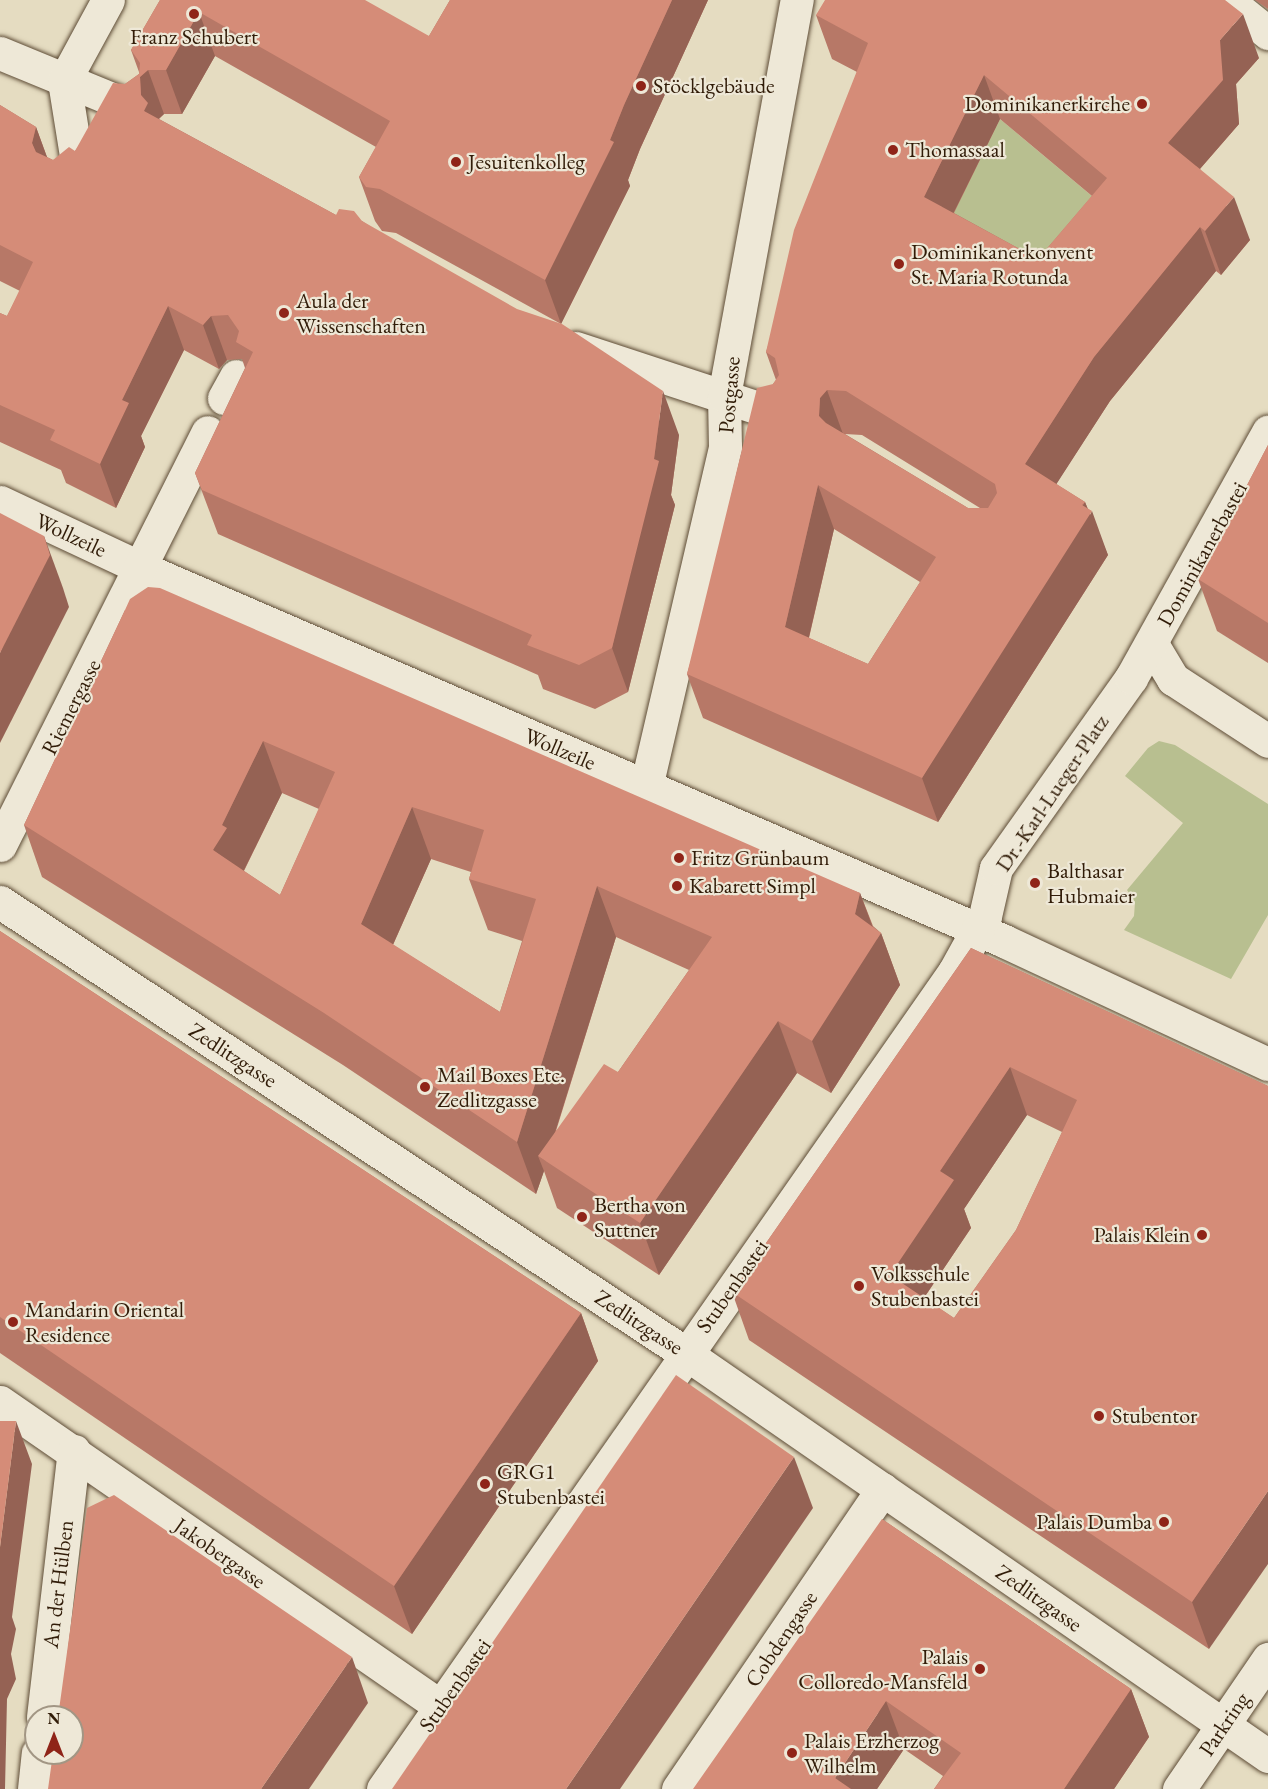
<!DOCTYPE html>
<meta charset="utf-8">
<style>
body{margin:0}
#map{position:relative;width:1268px;height:1789px;overflow:hidden;background:#e5dcc1;font-family:"EB Garamond",serif}
div>[style]{position:absolute}
.green>*{inset:0;background:#b8bf90}
.roads{filter:drop-shadow(0 0 2px #5e4c36) drop-shadow(0 0 2px #5e4c36)}
.minor>*{height:33px;margin:-16.5px;padding:0 16.5px;transform-origin:16.5px;border-radius:16.5px;background:#eee8d7}
.wall>*{inset:0;background:#b77867}
.shaded-wall>*{inset:0;background:#956254}
.building>*{inset:0;background:#d58c78}
.dots>*{width:16px;height:16px;translate:-50% -50%;box-sizing:border-box;border:3px solid #eee8d7;border-radius:50%}
span{translate:-50% -50%;white-space:nowrap;text-align:center;line-height:1.15;-webkit-text-stroke:4.5px #eee8d7;paint-order:stroke}
.poi-label{font-size:22px;color:#311c08}
.left{translate:0 -50%;text-align:left}
.right{translate:-100% -50%;text-align:right}
.street-label{font-size:22px;color:#311c08}
.north{position:absolute;left:24px;top:1705px;width:60px;height:60px;box-sizing:border-box;background:#eee8d7;border:2px solid #a29684;border-radius:50%;rotate:0deg;font-size:16px;font-weight:700;line-height:24px;text-align:center;color:#311c08}
.north::after{content:'';display:block;margin:auto;width:21px;height:27px;background:#8f2418;clip-path:polygon(50% 0,100% 100%,50% 72%,0 100%)}
</style>
<div id="map">
<div class="green">
<i style="clip-path:polygon(1000px 119px,1123px 222px,1054px 303px,940px 240px)"></i>
<i style="clip-path:polygon(1159px 741px,1175px 745px,1268px 804px,1268px 915px,1231px 979px,1124px 930px,1134px 916px,1135px 902px,1127px 890px,1183px 823px,1125px 776px,1148px 748px)"></i>
</div>
<div class="roads">
<div class="minor">
<i style="left:1227px;top:0;width:53px;rotate:38.8deg"></i>
<i style="left:0;top:53px;width:149px;rotate:22.4deg"></i>
<i style="left:67px;top:185px;width:25px;rotate:-67deg"></i>
<i style="left:77px;top:162px;width:82px;rotate:-99.1deg"></i>
<i style="left:64px;top:81px;width:92px;rotate:-61.5deg"></i>
<i style="left:576px;top:348px;width:212px;rotate:18.2deg"></i>
<i style="left:224px;top:398px;width:25px;rotate:-61deg"></i>
<i style="left:0;top:502px;width:156px;rotate:25.1deg"></i>
<i style="left:141px;top:568px;width:940px;rotate:23.37deg"></i>
<i style="left:1004px;top:941px;width:291px;rotate:25deg"></i>
<i style="left:1152px;top:644px;width:41px;rotate:59deg"></i>
<i style="left:1173px;top:679px;width:113px;rotate:33.1deg"></i>
<i style="left:646px;top:787px;width:349px;rotate:-76.9deg"></i>
<i style="left:725px;top:447px;width:51px;rotate:-91.1deg"></i>
<i style="left:724px;top:396px;width:403px;rotate:-79.6deg"></i>
<i style="left:0;top:845px;width:462px;rotate:-63.3deg"></i>
<i style="left:0;top:902px;width:820px;rotate:33.36deg"></i>
<i style="left:685px;top:1353px;width:709px;rotate:34.65deg"></i>
<i style="left:0;top:1402px;width:535px;rotate:34.64deg"></i>
<i style="left:43px;top:1717px;width:268px;rotate:-83.4deg"></i>
<i style="left:34px;top:1789px;width:36px;rotate:-84deg"></i>
<i style="left:383px;top:1789px;width:997px;rotate:-55.05deg"></i>
<i style="left:954px;top:972px;width:64px;rotate:-61deg"></i>
<i style="left:985px;top:916px;width:49px;rotate:-77.1deg"></i>
<i style="left:996px;top:868px;width:233px;rotate:-54.6deg"></i>
<i style="left:1131px;top:678px;width:282px;rotate:-60.9deg"></i>
<i style="left:678px;top:1789px;width:363px;rotate:-55.7deg"></i>
<i style="left:1179px;top:1789px;width:158px;rotate:-55.6deg"></i>
</div>
</div>
<div class="wall">
<i style="clip-path:polygon(160px 0,429px 36px,450px 0,708px 0,640px 149px,628px 180px,630px 186px,561px 324px,396px 233px,382px 231px,375px 221px,359px 177px,376px 147px,215px 56px,182px 114px,164px 114px,159px 119px,336px 215px,362px 221px,679px 435px,671px 495px,675px 505px,628px 692px,595px 709px,543px 689px,538px 675px,218px 534px,195px 473px,245px 368px,242px 359px,227px 360px,219px 369px,184px 350px,141px 436px,145px 447px,116px 508px,66px 483px,61px 470px,0 442px,0 313px,7px 316px,20px 291px,0 281px,0 105px,36px 127px,47px 157px,53px 160px,75px 151px,125px 84px,139px 74px,139px 72px,131px 50px)"></i>
<i style="clip-path:polygon(1255px 0,1268px 0,1268px 9px)"></i>
<i style="clip-path:polygon(evenodd,816px 15px,1259px 58px,1236px 84px,1239px 124px,1200px 169px,1250px 240px,1221px 275px,1216px 271px,1110px 401px,1056px 484px,1085px 502px,1108px 555px,938px 822px,703px 718px,687px 674px,773px 384px,776px 380px,766px 352px,857px 72px,832px 59px,816px 15px,1000px 119px,1092px 196px,1038px 259px,954px 213px,1000px 119px,816px 15px,845px 434px,862px 435px,980px 508px,968px 508px,845px 434px,816px 15px,834px 529px,920px 582px,868px 664px,809px 638px,834px 529px)"></i>
<i style="clip-path:polygon(1268px 445px,1268px 663px,1217px 631px,1198px 579px)"></i>
<i style="clip-path:polygon(evenodd,125px 610px,860px 893px,873px 926px,881px 933px,900px 985px,831px 1093px,797px 1073px,659px 1275px,557px 1208px,544px 1171px,536px 1194px,343px 1065px,42px 877px,24px 825px,125px 610px,282px 793px,319px 809px,280px 895px,244px 871px,282px 793px,125px 610px,431px 859px,471px 872px,469px 879px,488px 930px,522px 941px,500px 1012px,393px 945px,431px 859px,125px 610px,616px 937px,689px 970px,618px 1072px,556px 1131px,616px 937px)"></i>
<i style="clip-path:polygon(0 931px,581px 1313px,598px 1361px,412px 1634px,0 1353px)"></i>
<i style="clip-path:polygon(evenodd,971px 948px,1268px 1086px,1209px 1649px,749px 1340px,732px 1292px,971px 948px,1027px 1115px,1062px 1132px,1016px 1230px,954px 1318px,924px 1298px,971px 1228px,964px 1209px,1027px 1115px)"></i>
<i style="clip-path:polygon(882px 1519px,1131px 1689px,1149px 1737px,1114px 1789px,934px 1789px,943px 1776px,904px 1749px,877px 1789px)"></i>
</div>
<div class="shaded-wall">
<i style="clip-path:polygon(672px 0,708px 0,640px 149px,628px 180px,630px 186px,561px 324px,545px 280px,610px 140px,624px 105px)"></i>
<i style="clip-path:polygon(199px 12px,215px 56px,182px 114px,166px 70px)"></i>
<i style="clip-path:polygon(1243px 14px,1259px 58px,1236px 84px,1239px 124px,1184px 187px,1168px 143px,1220px 40px)"></i>
<i style="clip-path:polygon(148px 70px,164px 114px,156px 121px,144px 111px,141px 95px,140px 77px)"></i>
<i style="clip-path:polygon(984px 75px,1000px 119px,940px 240px,924px 197px)"></i>
<i style="clip-path:polygon(36px 127px,52px 171px,48px 187px,32px 143px)"></i>
<i style="clip-path:polygon(1234px 197px,1250px 240px,1221px 275px,1205px 231px)"></i>
<i style="clip-path:polygon(1200px 227px,1216px 271px,1110px 401px,1041px 508px,1025px 464px,1094px 357px)"></i>
<i style="clip-path:polygon(168px 306px,184px 350px,141px 436px,145px 447px,116px 508px,100px 464px,122px 400px)"></i>
<i style="clip-path:polygon(211px 316px,227px 360px,219px 369px,203px 325px)"></i>
<i style="clip-path:polygon(827px 390px,843px 434px,836px 442px,819px 416px,820px 398px)"></i>
<i style="clip-path:polygon(663px 391px,679px 435px,671px 495px,675px 505px,628px 692px,612px 648px,654px 459px)"></i>
<i style="clip-path:polygon(818px 485px,834px 529px,801px 671px,785px 627px)"></i>
<i style="clip-path:polygon(1085px 502px,1090px 515px,1092px 511px,1108px 555px,938px 822px,922px 778px)"></i>
<i style="clip-path:polygon(44px 536px,63px 588px,69px 607px,0 743px,0 653px)"></i>
<i style="clip-path:polygon(263px 741px,282px 793px,243px 872px,213px 850px,222px 825px)"></i>
<i style="clip-path:polygon(412px 807px,431px 859px,379px 976px,361px 924px)"></i>
<i style="clip-path:polygon(597px 886px,616px 937px,546px 1161px,538px 1156px,544px 1171px,536px 1194px,517px 1142px)"></i>
<i style="clip-path:polygon(860px 893px,877px 939px,881px 933px,900px 985px,831px 1093px,812px 1041px,855px 914px)"></i>
<i style="clip-path:polygon(778px 1021px,797px 1073px,659px 1275px,640px 1223px)"></i>
<i style="clip-path:polygon(1010px 1067px,1027px 1115px,964px 1209px,971px 1228px,907px 1323px,890px 1275px,940px 1171px)"></i>
<i style="clip-path:polygon(581px 1313px,598px 1361px,412px 1634px,394px 1586px)"></i>
<i style="clip-path:polygon(16px 1421px,32px 1464px,12px 1617px,16px 1629px,11px 1654px,16px 1679px,7px 1699px,5px 1789px,0 1789px,0 1547px)"></i>
<i style="clip-path:polygon(794px 1457px,813px 1508px,620px 1789px,566px 1789px)"></i>
<i style="clip-path:polygon(1268px 1491px,1268px 1564px,1209px 1649px,1192px 1602px)"></i>
<i style="clip-path:polygon(352px 1657px,368px 1703px,309px 1789px,261px 1789px)"></i>
<i style="clip-path:polygon(1131px 1689px,1149px 1737px,1114px 1789px,1064px 1789px)"></i>
<i style="clip-path:polygon(886px 1701px,904px 1749px,877px 1789px,839px 1789px,835px 1778px)"></i>
</div>
<div class="building">
<i style="clip-path:polygon(160px 0,365px 0,429px 36px,450px 0,672px 0,624px 105px,610px 140px,614px 142px,545px 280px,380px 189px,366px 187px,359px 177px,390px 121px,199px 12px,166px 70px,148px 70px,140px 77px,141px 95px,148px 103px,144px 111px,336px 215px,339px 209px,354px 211px,362px 221px,517px 309px,562px 324px,663px 391px,654px 459px,659px 461px,612px 648px,579px 665px,527px 645px,532px 635px,202px 490px,195px 473px,253px 352px,236px 342px,239px 331px,228px 315px,211px 316px,203px 325px,168px 306px,122px 400px,129px 403px,100px 464px,50px 440px,55px 430px,0 405px,0 313px,7px 316px,33px 262px,0 245px,0 105px,36px 127px,32px 143px,36px 152px,53px 160px,69px 147px,75px 151px,113px 83px,125px 84px,139px 74px,140px 63px,131px 50px)"></i>
<i style="clip-path:polygon(evenodd,825px 0,1225px 0,1243px 14px,1220px 40px,1223px 80px,1168px 143px,1234px 197px,1205px 231px,1200px 227px,1094px 357px,1025px 464px,1085px 502px,1082px 505px,1092px 511px,922px 778px,687px 674px,757px 388px,773px 384px,779px 375px,775px 358px,766px 352px,794px 230px,868px 43px,816px 15px,825px 0,984px 75px,1107px 178px,1038px 259px,924px 197px,984px 75px,825px 0,827px 390px,846px 391px,995px 484px,997px 493px,988px 508px,968px 508px,826px 423px,819px 416px,820px 398px,827px 390px,825px 0,818px 485px,936px 557px,868px 664px,785px 627px,818px 485px)"></i>
<i style="clip-path:polygon(1268px 445px,1268px 623px,1198px 579px)"></i>
<i style="clip-path:polygon(0 513px,44px 536px,50px 555px,0 653px)"></i>
<i style="clip-path:polygon(evenodd,148px 587px,160px 588px,860px 893px,855px 914px,881px 933px,812px 1041px,778px 1021px,640px 1223px,538px 1156px,604px 1064px,618px 1072px,712px 937px,597px 886px,517px 1142px,324px 1013px,24px 825px,125px 610px,130px 599px,148px 587px,263px 741px,335px 772px,280px 895px,213px 850px,227px 828px,222px 825px,263px 741px,148px 587px,412px 807px,484px 830px,469px 879px,536px 899px,500px 1012px,361px 924px,412px 807px)"></i>
<i style="clip-path:polygon(0 931px,581px 1313px,394px 1586px,0 1317px)"></i>
<i style="clip-path:polygon(evenodd,971px 948px,1268px 1086px,1268px 1491px,1192px 1602px,732px 1292px,971px 948px,1010px 1067px,1077px 1100px,1016px 1230px,954px 1318px,890px 1275px,954px 1180px,940px 1171px,1010px 1067px)"></i>
<i style="clip-path:polygon(676px 1375px,794px 1457px,566px 1789px,392px 1789px)"></i>
<i style="clip-path:polygon(0 1421px,16px 1421px,0 1547px)"></i>
<i style="clip-path:polygon(114px 1495px,352px 1657px,261px 1789px,48px 1789px,53px 1753px,72px 1753px,72px 1717px,58px 1717px,87px 1508px)"></i>
<i style="clip-path:polygon(882px 1519px,1131px 1689px,1064px 1789px,934px 1789px,961px 1753px,886px 1701px,835px 1778px,851px 1789px,693px 1789px)"></i>
</div>
<div class="dots">
<i style="left:194px;top:14px;background:#8f2418"></i>
<i style="left:641px;top:86px;background:#8f2418"></i>
<i style="left:1142px;top:104px;background:#8f2418"></i>
<i style="left:893px;top:150px;background:#8f2418"></i>
<i style="left:456px;top:162px;background:#8f2418"></i>
<i style="left:899px;top:264px;background:#8f2418"></i>
<i style="left:284px;top:313px;background:#8f2418"></i>
<i style="left:679px;top:858px;background:#8f2418"></i>
<i style="left:1035px;top:883px;background:#8f2418"></i>
<i style="left:677px;top:886px;background:#8f2418"></i>
<i style="left:425px;top:1087px;background:#8f2418"></i>
<i style="left:582px;top:1217px;background:#8f2418"></i>
<i style="left:1202px;top:1235px;background:#8f2418"></i>
<i style="left:859px;top:1286px;background:#8f2418"></i>
<i style="left:13px;top:1322px;background:#8f2418"></i>
<i style="left:1099px;top:1416px;background:#8f2418"></i>
<i style="left:485px;top:1484px;background:#8f2418"></i>
<i style="left:1164px;top:1522px;background:#8f2418"></i>
<i style="left:980px;top:1669px;background:#8f2418"></i>
<i style="left:792px;top:1753px;background:#8f2418"></i>
</div>
<div class="poi-label">
<span style="left:194px;top:37px">Franz Schubert</span>
<span class="left" style="left:653px;top:86px">Stöcklgebäude</span>
<span class="right" style="left:1130px;top:104px">Dominikanerkirche</span>
<span class="left" style="left:905px;top:150px">Thomassaal</span>
<span class="left" style="left:468px;top:162px">Jesuitenkolleg</span>
<span class="left" style="left:911px;top:264px">Dominikanerkonvent<br>St. Maria Rotunda</span>
<span class="left" style="left:296px;top:313px">Aula der<br>Wissenschaften</span>
<span class="left" style="left:691px;top:858px">Fritz Grünbaum</span>
<span class="left" style="left:1047px;top:883px">Balthasar<br>Hubmaier</span>
<span class="left" style="left:689px;top:886px">Kabarett Simpl</span>
<span class="left" style="left:437px;top:1087px">Mail Boxes Etc.<br>Zedlitzgasse</span>
<span class="left" style="left:594px;top:1217px">Bertha von<br>Suttner</span>
<span class="right" style="left:1190px;top:1235px">Palais Klein</span>
<span class="left" style="left:871px;top:1286px">Volksschule<br>Stubenbastei</span>
<span class="left" style="left:25px;top:1322px">Mandarin Oriental<br>Residence</span>
<span class="left" style="left:1112px;top:1416px">Stubentor</span>
<span class="left" style="left:497px;top:1484px">GRG1<br>Stubenbastei</span>
<span class="right" style="left:1152px;top:1522px">Palais Dumba</span>
<span class="right" style="left:968px;top:1669px">Palais<br>Colloredo-Mansfeld</span>
<span class="left" style="left:804px;top:1753px">Palais Erzherzog<br>Wilhelm</span>
</div>
<div class="street-label">
<span style="left:729px;top:395px;rotate:-85deg">Postgasse</span>
<span style="left:71px;top:535px;rotate:25deg">Wollzeile</span>
<span style="left:1202px;top:554px;rotate:-61deg">Dominikanerbastei</span>
<span style="left:71px;top:707px;rotate:-63deg">Riemergasse</span>
<span style="left:560px;top:749px;rotate:23deg">Wollzeile</span>
<span style="left:1052px;top:793px;rotate:-56deg">Dr.-Karl-Lueger-Platz</span>
<span style="left:233px;top:1055px;rotate:33deg">Zedlitzgasse</span>
<span style="left:732px;top:1286px;rotate:-55deg">Stubenbastei</span>
<span style="left:639px;top:1322px;rotate:33deg">Zedlitzgasse</span>
<span style="left:220px;top:1553px;rotate:35deg">Jakobergasse</span>
<span style="left:58px;top:1584px;rotate:-83deg">An der Hülben</span>
<span style="left:1039px;top:1598px;rotate:35deg">Zedlitzgasse</span>
<span style="left:781px;top:1639px;rotate:-56deg">Cobdengasse</span>
<span style="left:455px;top:1685px;rotate:-55deg">Stubenbastei</span>
<span style="left:1224px;top:1724px;rotate:-56deg">Parkring</span>
</div>
<div class="north">N</div>
</div>
